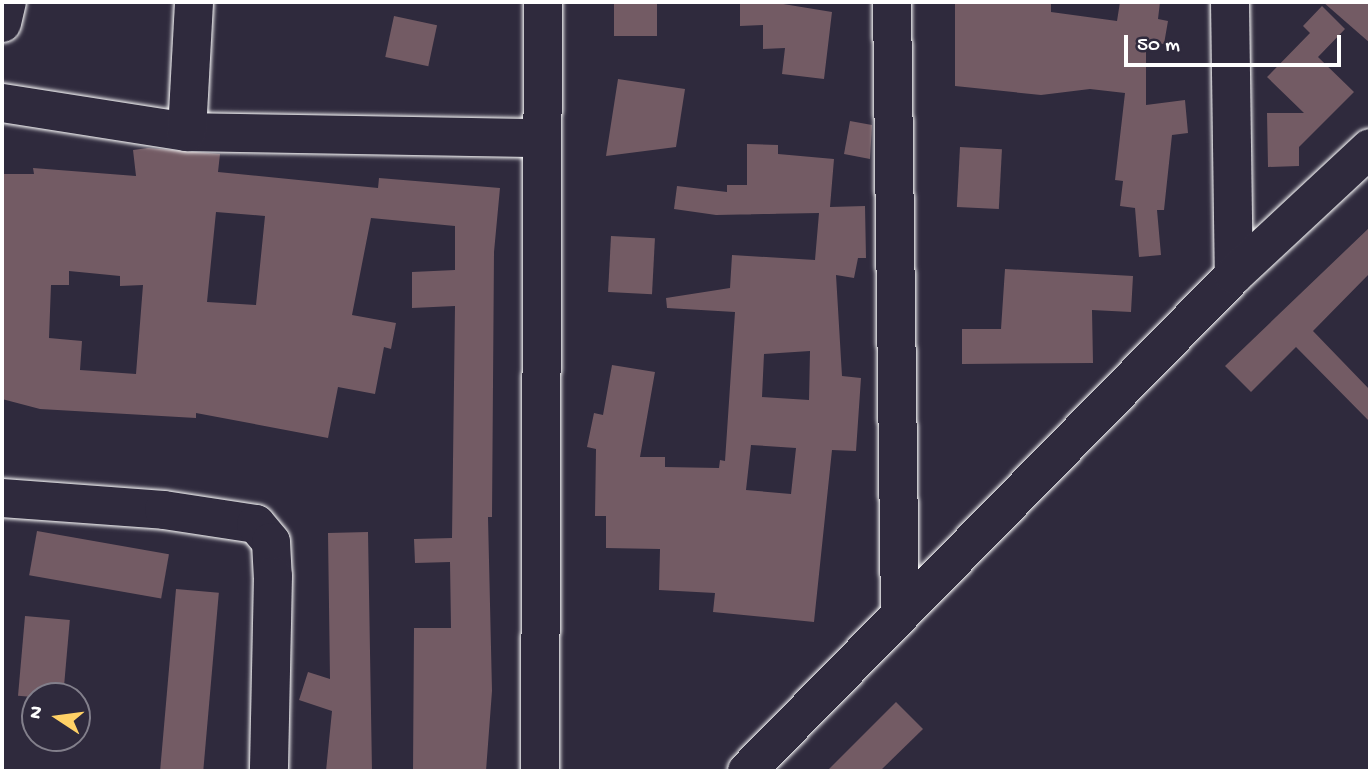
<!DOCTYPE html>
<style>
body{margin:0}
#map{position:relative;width:1372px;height:773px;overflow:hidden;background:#2f2a3d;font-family:"Gochi Hand",sans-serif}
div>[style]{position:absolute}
.building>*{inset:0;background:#735b64;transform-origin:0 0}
.roads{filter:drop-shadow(0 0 2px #fff) drop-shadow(0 0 2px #fff)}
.minor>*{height:38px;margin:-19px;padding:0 19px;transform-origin:19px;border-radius:19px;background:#2f2a3d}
span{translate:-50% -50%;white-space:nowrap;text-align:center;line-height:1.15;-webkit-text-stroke:7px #2f2a3d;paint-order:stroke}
.frame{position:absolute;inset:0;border:4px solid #fff;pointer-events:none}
.north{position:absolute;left:21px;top:682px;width:70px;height:70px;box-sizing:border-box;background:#2f2a3d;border:2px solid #827f8b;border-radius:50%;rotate:283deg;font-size:19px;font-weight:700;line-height:28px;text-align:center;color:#fff}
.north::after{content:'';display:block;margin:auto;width:24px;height:32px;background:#ffd166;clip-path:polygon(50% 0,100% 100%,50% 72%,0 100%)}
.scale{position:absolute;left:1124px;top:35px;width:217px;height:32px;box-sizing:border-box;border:4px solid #fff;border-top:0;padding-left:9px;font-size:21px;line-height:24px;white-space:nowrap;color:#fff;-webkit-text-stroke:5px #2f2a3d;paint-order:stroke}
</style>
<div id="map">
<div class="building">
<i style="left:614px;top:2px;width:43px;height:34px"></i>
<i style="clip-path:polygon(740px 2px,771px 2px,832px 12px,824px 79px,782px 74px,785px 48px,763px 49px,763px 25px,740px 26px)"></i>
<i style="clip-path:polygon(955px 2px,1051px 2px,1051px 12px,1117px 21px,1120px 2px,1160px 2px,1158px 19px,1168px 21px,1164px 44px,1146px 42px,1146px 105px,1185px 100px,1188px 133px,1172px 135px,1164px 210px,1157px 210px,1161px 255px,1139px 257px,1135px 208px,1120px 206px,1123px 181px,1115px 180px,1125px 93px,1090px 89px,1041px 95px,955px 86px)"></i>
<i style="clip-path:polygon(1323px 2px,1370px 2px,1370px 43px)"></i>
<i style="clip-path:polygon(1322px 6px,1345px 29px,1318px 57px,1354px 92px,1299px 147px,1299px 166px,1268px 167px,1267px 113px,1304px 113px,1267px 77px,1310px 33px,1303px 26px)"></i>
<i style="left:394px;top:16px;width:44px;height:42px;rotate:12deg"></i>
<i style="clip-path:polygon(618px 79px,685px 89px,676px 147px,606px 156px)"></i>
<i style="clip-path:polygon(850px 121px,872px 125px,870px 159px,844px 154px)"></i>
<i style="clip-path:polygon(evenodd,747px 144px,778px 145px,778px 154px,834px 159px,830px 207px,865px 206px,866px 258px,858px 258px,854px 278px,836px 275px,842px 376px,861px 378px,856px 451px,832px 450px,814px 622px,713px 612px,715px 593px,659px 590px,660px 549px,606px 548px,606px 516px,595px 516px,596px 449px,587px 447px,594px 413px,603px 415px,612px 365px,655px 372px,640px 457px,665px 457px,665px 467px,719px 468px,720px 460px,725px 461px,735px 312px,667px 308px,666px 298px,730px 288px,732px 255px,815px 260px,819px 213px,716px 215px,674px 209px,677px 186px,727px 192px,727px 185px,747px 185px,747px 144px,810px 351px,809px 400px,762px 397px,764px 354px,810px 351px,747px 144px,751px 445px,796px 448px,791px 494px,746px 490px,751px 445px)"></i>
<i style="left:960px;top:147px;width:42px;height:60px;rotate:3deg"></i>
<i style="clip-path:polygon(evenodd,148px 148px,220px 154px,218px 172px,378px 188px,379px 178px,500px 188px,494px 252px,492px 517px,488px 517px,492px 691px,486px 771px,413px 771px,414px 628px,451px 628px,450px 562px,415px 563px,414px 539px,452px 538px,455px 306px,412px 308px,412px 272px,455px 270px,455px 226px,371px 218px,352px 315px,396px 323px,391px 349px,384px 347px,375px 394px,338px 387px,328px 438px,196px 413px,196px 418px,40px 409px,2px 399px,2px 174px,34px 174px,33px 168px,136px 176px,133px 150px,148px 148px,216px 212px,265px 216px,256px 305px,207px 302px,216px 212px,148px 148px,69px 271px,120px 276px,120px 286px,143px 285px,136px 374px,80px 370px,82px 341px,49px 338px,51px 285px,69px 285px,69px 271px)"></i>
<i style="clip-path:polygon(1370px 227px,1370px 273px,1313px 331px,1370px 390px,1370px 422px,1296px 347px,1251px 392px,1225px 366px)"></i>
<i style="left:611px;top:236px;width:44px;height:56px;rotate:3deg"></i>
<i style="clip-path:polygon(1005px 269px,1133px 276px,1131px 312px,1092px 310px,1093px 363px,962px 364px,962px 329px,1001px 329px)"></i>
<i style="left:37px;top:531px;width:134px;height:45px;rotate:10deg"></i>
<i style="clip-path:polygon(368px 532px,372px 771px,326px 771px,332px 711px,299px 700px,308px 672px,330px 679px,328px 533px)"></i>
<i style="left:176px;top:589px;width:43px;height:183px;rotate:5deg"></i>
<i style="left:25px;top:616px;width:45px;height:80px;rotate:5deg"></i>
<i style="clip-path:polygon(896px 702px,923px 729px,880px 771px,827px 771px)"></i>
</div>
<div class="roads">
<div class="minor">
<i style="left:892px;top:2px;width:611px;rotate:89.25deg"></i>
<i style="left:1230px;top:2px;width:273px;rotate:89.2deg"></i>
<i style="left:2px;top:23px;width:22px;rotate:-77deg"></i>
<i style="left:2px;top:103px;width:187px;rotate:8.9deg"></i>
<i style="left:187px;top:132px;width:352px;rotate:1deg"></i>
<i style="left:187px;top:132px;width:130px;rotate:-86.9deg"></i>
<i style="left:2px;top:498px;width:162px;rotate:4.2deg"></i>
<i style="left:164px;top:510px;width:93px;rotate:8.7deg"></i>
<i style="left:256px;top:524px;width:23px;rotate:50deg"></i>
<i style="left:271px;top:542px;width:34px;rotate:87deg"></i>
<i style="left:273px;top:576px;width:195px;rotate:91.2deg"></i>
<i style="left:540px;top:771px;width:769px;rotate:-89.78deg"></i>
<i style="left:747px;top:771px;width:695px;rotate:-45.52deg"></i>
<i style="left:1234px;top:275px;width:186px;rotate:-43deg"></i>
</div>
</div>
<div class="frame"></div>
<div class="north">N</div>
<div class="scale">50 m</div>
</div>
